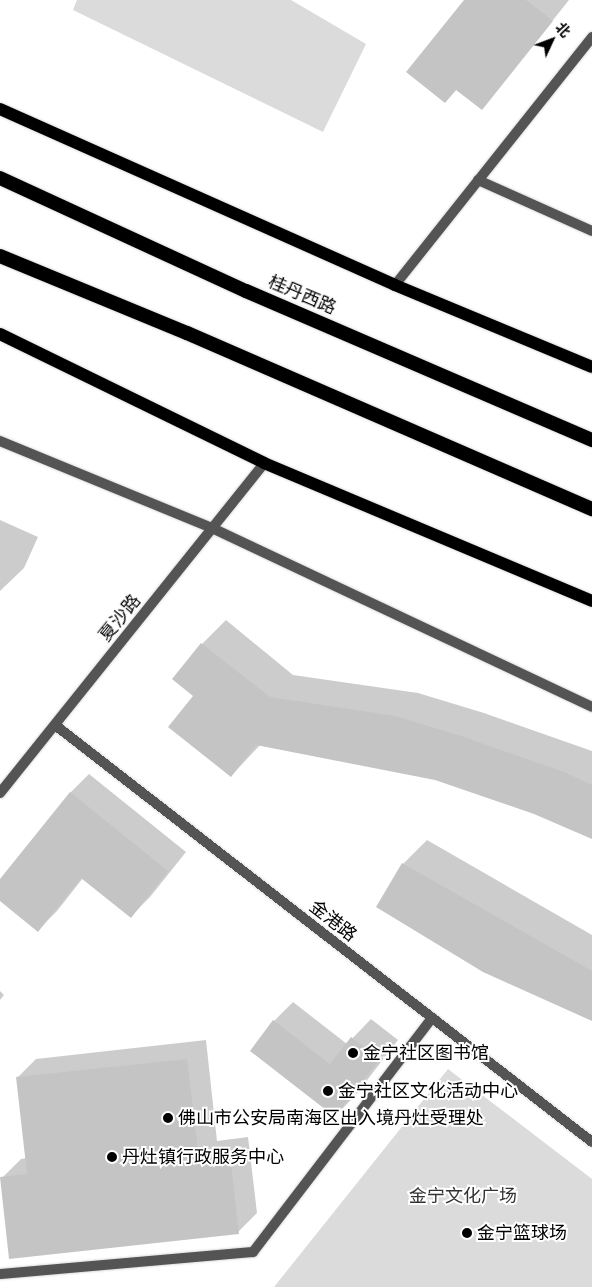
<!DOCTYPE html>
<meta charset="utf-8">
<style>
body{margin:0}
#map{position:relative;width:592px;height:1287px;overflow:hidden;background:#fff;font-family:Jost,"Noto Sans SC",sans-serif}
div>[style]{position:absolute}
.green>*{inset:0;background:#dbdbdb}
.shadow>*{inset:0;background:#0003}
.building>*{inset:0;background:#c4c4c4}
.roads{filter:drop-shadow(0 0 1px #dbdbdb) drop-shadow(0 0 1px #dbdbdb)}
.service>*{height:10px;margin:-5px;padding:0 5px;transform-origin:5px;border-radius:5px;background:#545454}
.minor>*{height:10px;margin:-5px;padding:0 5px;transform-origin:5px;border-radius:5px;background:#545454}
.tertiary>*{height:10px;margin:-5px;padding:0 5px;transform-origin:5px;border-radius:5px;background:#545454}
.primary>*{height:12px;margin:-6px;padding:0 6px;transform-origin:6px;border-radius:6px;background:#000}
.trunk>*{height:14px;margin:-7px;padding:0 7px;transform-origin:7px;border-radius:7px;background:#000}
.dots>*{width:14px;height:14px;translate:-50% -50%;box-sizing:border-box;border:2px solid #fff;border-radius:50%}
span{translate:-50% -50%;white-space:nowrap;text-align:center;line-height:1.15;-webkit-text-stroke:4px #fff;paint-order:stroke}
.street-label{font-size:18px;color:#000}
.poi-label{font-size:18px;color:#000}
.left{translate:0 -50%;text-align:left}
.park-label{font-size:18px;color:#323232}
.north{position:absolute;left:527px;top:15px;width:50px;height:50px;-webkit-text-stroke:4px #fff;paint-order:stroke;rotate:47deg;font-size:14px;font-weight:700;line-height:20px;text-align:center;color:#000}
.north::after{content:'';display:block;margin:auto;width:18px;height:22px;background:#000;clip-path:polygon(50% 0,100% 100%,50% 72%,0 100%)}
</style>
<div id="map">
<div class="green">
<i style="clip-path:polygon(77px 0,291px 0,366px 44px,323px 132px,73px 10px)"></i>
<i style="clip-path:polygon(448px 1069px,592px 1179px,592px 1287px,274px 1287px)"></i>
</div>
<div class="shadow">
<i style="clip-path:polygon(465px 0,569px 0,482px 109px,457px 89px,445px 102px)"></i>
<i style="clip-path:polygon(0 520px,38px 537px,24px 568px,0 591px)"></i>
<i style="clip-path:polygon(226px 620px,293px 675px,418px 693px,484px 713px,592px 751px,592px 837px,535px 813px,435px 779px,260px 745px,231px 776px,195px 696px,174px 679px,202px 644px)"></i>
<i style="clip-path:polygon(89px 774px,186px 852px,150px 897px,131px 916px,83px 878px,57px 911px,38px 930px,0 900px,0 881px,70px 793px)"></i>
<i style="clip-path:polygon(427px 840px,592px 935px,592px 1019px,378px 907px,403px 864px)"></i>
<i style="clip-path:polygon(0 991px,4px 995px,0 1000px)"></i>
<i style="clip-path:polygon(293px 1002px,347px 1044px,371px 1019px,398px 1040px,354px 1097px,335px 1116px,274px 1021px)"></i>
<i style="clip-path:polygon(206px 1040px,217px 1141px,248px 1137px,257px 1213px,238px 1232px,2px 1178px,21px 1159px,27px 1158px,17px 1078px,36px 1059px)"></i>
</div>
<div class="building">
<i style="clip-path:polygon(464px 0,526px 0,553px 21px,482px 110px,456px 90px,445px 103px,406px 72px)"></i>
<i style="clip-path:polygon(201px 643px,270px 697px,395px 716px,461px 736px,564px 772px,592px 785px,592px 839px,534px 814px,435px 780px,256px 745px,231px 777px,168px 727px,193px 696px,172px 679px)"></i>
<i style="clip-path:polygon(70px 792px,168px 871px,131px 918px,81px 878px,38px 932px,0 901px,0 879px)"></i>
<i style="clip-path:polygon(402px 863px,592px 971px,592px 1021px,483px 972px,376px 907px)"></i>
<i style="clip-path:polygon(273px 1020px,330px 1064px,351px 1037px,380px 1059px,335px 1117px,250px 1051px)"></i>
<i style="clip-path:polygon(187px 1059px,199px 1159px,230px 1156px,239px 1234px,9px 1259px,0 1177px,27px 1174px,16px 1077px)"></i>
</div>
<div class="roads">
<div class="service">
<i style="left:0;top:1274px;width:254px;rotate:-5deg"></i>
<i style="left:253px;top:1252px;width:295px;rotate:-52.6deg"></i>
</div>
<div class="minor">
<i style="left:478px;top:180px;width:125px;rotate:24.1deg"></i>
<i style="left:395px;top:285px;width:317px;rotate:-51.5deg"></i>
<i style="left:0;top:441px;width:229px;rotate:22.3deg"></i>
<i style="left:212px;top:528px;width:420px;rotate:25.2deg"></i>
</div>
<div class="tertiary">
<i style="left:55px;top:725px;width:680px;rotate:37.83deg"></i>
<i style="left:0;top:793px;width:423px;rotate:-51.3deg"></i>
</div>
<div class="primary">
<i style="left:0;top:109px;width:432px;rotate:24deg"></i>
<i style="left:395px;top:285px;width:213px;rotate:22.6deg"></i>
<i style="left:0;top:334px;width:294px;rotate:26deg"></i>
<i style="left:264px;top:463px;width:356px;rotate:22.8deg"></i>
</div>
<div class="trunk">
<i style="left:0;top:178px;width:271px;rotate:24.7deg"></i>
<i style="left:246px;top:291px;width:377px;rotate:23.3deg"></i>
<i style="left:0;top:256px;width:202px;rotate:22.4deg"></i>
<i style="left:187px;top:333px;width:442px;rotate:23.5deg"></i>
</div>
</div>
<div class="dots">
<i style="left:353px;top:1053px;background:#000"></i>
<i style="left:328px;top:1091px;background:#000"></i>
<i style="left:168px;top:1118px;background:#000"></i>
<i style="left:112px;top:1157px;background:#000"></i>
<i style="left:467px;top:1233px;background:#000"></i>
</div>
<div class="street-label">
<span style="left:302px;top:295px;rotate:23deg">桂丹西路</span>
<span style="left:120px;top:618px;rotate:-51deg">夏沙路</span>
<span style="left:333px;top:921px;rotate:38deg">金港路</span>
</div>
<div class="poi-label">
<span class="left" style="left:363px;top:1053px">金宁社区图书馆</span>
<span class="left" style="left:338px;top:1091px">金宁社区文化活动中心</span>
<span class="left" style="left:178px;top:1118px">佛山市公安局南海区出入境丹灶受理处</span>
<span class="left" style="left:122px;top:1157px">丹灶镇行政服务中心</span>
<span class="left" style="left:477px;top:1233px">金宁篮球场</span>
</div>
<div class="park-label">
<span style="left:463px;top:1196px">金宁文化广场</span>
</div>
<div class="north">北</div>
</div>
